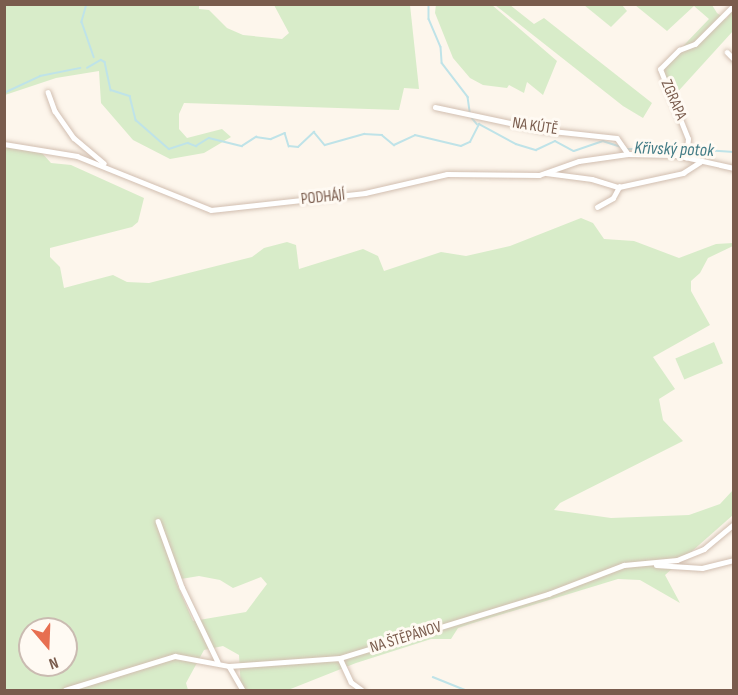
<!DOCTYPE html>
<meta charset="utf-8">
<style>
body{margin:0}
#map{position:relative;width:738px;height:695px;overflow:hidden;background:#fdf6ec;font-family:"Sofia Sans Condensed",sans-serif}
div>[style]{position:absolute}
.green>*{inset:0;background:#d8ecc9;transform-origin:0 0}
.stream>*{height:1.5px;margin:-0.75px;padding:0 0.75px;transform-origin:0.75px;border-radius:0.75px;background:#bfe3e8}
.roads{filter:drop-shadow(0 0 2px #d1beb0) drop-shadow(0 0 2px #d1beb0)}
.minor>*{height:4.5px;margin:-2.25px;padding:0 2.25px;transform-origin:2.25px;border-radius:2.25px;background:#fff}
span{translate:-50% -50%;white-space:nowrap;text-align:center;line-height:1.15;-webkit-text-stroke:6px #fffaf3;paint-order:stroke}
.street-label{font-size:16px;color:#7a5c4d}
.water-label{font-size:18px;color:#437c86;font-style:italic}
.frame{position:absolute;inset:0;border:6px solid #7a5c4d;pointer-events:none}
.north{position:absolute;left:18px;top:617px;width:60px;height:60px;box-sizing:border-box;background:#fffaf3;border:2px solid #cabbb1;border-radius:50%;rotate:161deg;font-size:16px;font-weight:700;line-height:24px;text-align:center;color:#7a5c4d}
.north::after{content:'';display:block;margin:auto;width:21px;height:27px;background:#e76f51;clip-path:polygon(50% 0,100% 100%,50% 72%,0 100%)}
</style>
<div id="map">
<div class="green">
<i style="clip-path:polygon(436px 4px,492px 5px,557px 61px,543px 95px,527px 82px,524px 93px,509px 85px,507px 88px,483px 85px,470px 78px,453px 58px,435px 13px)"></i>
<i style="clip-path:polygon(4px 5px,199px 5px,199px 9px,209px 10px,227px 28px,243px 35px,282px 39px,289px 33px,274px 5px,410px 5px,419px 89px,404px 88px,399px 110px,184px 103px,179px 114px,179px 129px,187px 138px,222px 129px,231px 137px,204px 153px,170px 159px,133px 140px,101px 103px,99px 71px,56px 78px,5px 95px)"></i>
<i style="clip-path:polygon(495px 5px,510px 5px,534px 24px,544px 18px,652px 103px,643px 118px,623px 106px)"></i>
<i style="clip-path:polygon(584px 5px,622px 5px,627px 11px,611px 27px)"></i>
<i style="clip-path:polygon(635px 5px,712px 5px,717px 13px,726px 19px,733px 10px,733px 31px,673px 97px,664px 76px,665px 65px,709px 19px,694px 6px,667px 31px)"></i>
<i style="clip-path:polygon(evenodd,4px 147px,42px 153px,51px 163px,71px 165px,144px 198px,138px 222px,132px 227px,50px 248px,50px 257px,60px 267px,64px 288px,113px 275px,127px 282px,149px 283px,252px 257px,264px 248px,287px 242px,296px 245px,299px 269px,363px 249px,378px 256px,384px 271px,441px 252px,466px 256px,510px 246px,581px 218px,593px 223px,604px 239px,634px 241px,679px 258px,716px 244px,733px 243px,733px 246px,708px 258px,700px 273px,691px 281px,691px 291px,710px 325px,653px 357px,675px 389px,659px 399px,663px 420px,683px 441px,560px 503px,554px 510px,611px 518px,689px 515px,720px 504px,733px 490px,733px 515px,665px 575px,680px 603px,640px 580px,618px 579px,473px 623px,458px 628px,451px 639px,431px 639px,356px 663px,288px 690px,241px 690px,239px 655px,223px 646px,204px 650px,186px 683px,188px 690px,5px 690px,4px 147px,199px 576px,220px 580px,233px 588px,261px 577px,267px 584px,246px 612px,193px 621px,175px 580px,199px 576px,4px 147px,30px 629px,66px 629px,66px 665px,30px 665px,30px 629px)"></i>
<i style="left:714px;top:342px;width:23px;height:42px;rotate:67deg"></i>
</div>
<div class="stream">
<i style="left:87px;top:4px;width:19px;rotate:106deg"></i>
<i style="left:82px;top:22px;width:37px;rotate:71deg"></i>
<i style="left:429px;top:4px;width:15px;rotate:90deg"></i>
<i style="left:429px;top:19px;width:30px;rotate:67deg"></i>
<i style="left:441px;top:47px;width:16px;rotate:86deg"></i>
<i style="left:442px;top:63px;width:43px;rotate:52.6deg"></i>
<i style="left:468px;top:97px;width:15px;rotate:82deg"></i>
<i style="left:87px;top:68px;width:16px;rotate:-30deg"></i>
<i style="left:101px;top:60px;width:4px;rotate:27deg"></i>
<i style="left:105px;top:62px;width:29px;rotate:78deg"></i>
<i style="left:111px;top:90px;width:20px;rotate:18deg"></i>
<i style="left:130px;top:96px;width:25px;rotate:76deg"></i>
<i style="left:136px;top:120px;width:44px;rotate:41.3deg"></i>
<i style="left:169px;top:149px;width:20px;rotate:-18deg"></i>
<i style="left:188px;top:143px;width:9px;rotate:21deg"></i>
<i style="left:196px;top:146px;width:15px;rotate:-32deg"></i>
<i style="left:209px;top:138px;width:34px;rotate:14deg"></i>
<i style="left:242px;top:146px;width:17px;rotate:-33deg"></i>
<i style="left:256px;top:137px;width:15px;rotate:8deg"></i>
<i style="left:271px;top:139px;width:15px;rotate:-23deg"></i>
<i style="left:285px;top:133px;width:14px;rotate:73deg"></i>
<i style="left:289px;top:146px;width:9px;rotate:6deg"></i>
<i style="left:298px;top:147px;width:22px;rotate:-43deg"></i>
<i style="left:314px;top:132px;width:17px;rotate:50deg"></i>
<i style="left:325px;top:145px;width:41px;rotate:-15.8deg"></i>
<i style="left:364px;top:134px;width:18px;rotate:3deg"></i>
<i style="left:382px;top:135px;width:16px;rotate:40deg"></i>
<i style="left:394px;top:145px;width:23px;rotate:-25deg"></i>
<i style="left:415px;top:135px;width:47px;rotate:13.4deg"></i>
<i style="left:461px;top:146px;width:10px;rotate:-24deg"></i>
<i style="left:470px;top:142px;width:20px;rotate:-63deg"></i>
<i style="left:479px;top:124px;width:42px;rotate:28.4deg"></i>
<i style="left:516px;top:144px;width:21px;rotate:17deg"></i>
<i style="left:536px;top:150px;width:21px;rotate:-25deg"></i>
<i style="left:555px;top:141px;width:21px;rotate:28deg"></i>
<i style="left:574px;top:151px;width:31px;rotate:-19deg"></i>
<i style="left:603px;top:141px;width:19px;rotate:18deg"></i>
<i style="left:4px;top:93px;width:40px;rotate:-25deg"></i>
<i style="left:40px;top:76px;width:41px;rotate:-11.3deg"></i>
<i style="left:472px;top:118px;width:8px;rotate:50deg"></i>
<i style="left:626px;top:149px;width:58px"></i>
<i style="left:689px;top:149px;width:45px;rotate:3.8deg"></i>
<i style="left:433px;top:677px;width:35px;rotate:22deg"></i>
</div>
<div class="roads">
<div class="minor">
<i style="left:727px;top:52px;width:10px;rotate:45deg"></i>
<i style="left:48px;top:92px;width:20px;rotate:70deg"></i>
<i style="left:55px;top:111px;width:33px;rotate:55deg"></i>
<i style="left:74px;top:138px;width:39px;rotate:40deg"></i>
<i style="left:435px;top:107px;width:110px;rotate:12deg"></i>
<i style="left:543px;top:130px;width:74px;rotate:6.2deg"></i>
<i style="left:617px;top:138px;width:19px;rotate:55deg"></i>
<i style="left:4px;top:144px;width:74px;rotate:9.3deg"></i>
<i style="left:77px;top:156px;width:144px;rotate:21.9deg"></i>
<i style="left:211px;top:210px;width:155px;rotate:-6.3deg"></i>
<i style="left:365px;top:193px;width:84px;rotate:-13deg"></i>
<i style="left:447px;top:174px;width:92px;rotate:0.6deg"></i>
<i style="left:539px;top:175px;width:42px;rotate:-19.3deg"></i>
<i style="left:579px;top:161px;width:49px;rotate:-8.1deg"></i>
<i style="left:628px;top:154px;width:48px;rotate:1.2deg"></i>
<i style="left:676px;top:155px;width:59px;rotate:12.6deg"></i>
<i style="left:686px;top:158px;width:19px;rotate:-84deg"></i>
<i style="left:688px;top:139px;width:75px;rotate:-111.8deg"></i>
<i style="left:660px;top:69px;width:27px;rotate:-45deg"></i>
<i style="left:679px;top:50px;width:17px;rotate:-21deg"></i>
<i style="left:695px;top:44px;width:55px;rotate:-45deg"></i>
<i style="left:546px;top:173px;width:46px;rotate:7.4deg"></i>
<i style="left:592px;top:179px;width:28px;rotate:17deg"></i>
<i style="left:597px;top:207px;width:18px;rotate:-29deg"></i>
<i style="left:613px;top:198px;width:13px;rotate:-61deg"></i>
<i style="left:619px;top:187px;width:66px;rotate:-12.3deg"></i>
<i style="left:683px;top:173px;width:20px;rotate:-33deg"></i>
<i style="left:158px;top:521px;width:70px;rotate:70deg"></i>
<i style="left:182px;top:587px;width:83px;rotate:64.4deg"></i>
<i style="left:656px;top:565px;width:46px;rotate:3.7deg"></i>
<i style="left:702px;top:568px;width:33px;rotate:-14deg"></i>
<i style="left:340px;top:658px;width:26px;rotate:65deg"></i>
<i style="left:351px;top:682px;width:14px;rotate:36deg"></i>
<i style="left:229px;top:666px;width:28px;rotate:60deg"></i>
<i style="left:65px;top:690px;width:115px;rotate:-17.2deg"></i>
<i style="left:175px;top:656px;width:55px;rotate:10.5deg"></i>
<i style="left:229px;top:666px;width:111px;rotate:-4.1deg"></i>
<i style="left:340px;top:658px;width:218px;rotate:-17.1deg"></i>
<i style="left:548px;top:594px;width:81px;rotate:-20.9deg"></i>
<i style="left:624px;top:565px;width:53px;rotate:-5.4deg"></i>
<i style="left:677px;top:560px;width:29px;rotate:-22deg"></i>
<i style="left:704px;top:549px;width:39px;rotate:-40deg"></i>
</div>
</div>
<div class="street-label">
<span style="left:673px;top:100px;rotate:67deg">ZGRAPA</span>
<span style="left:535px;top:127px;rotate:9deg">NA KÚTĚ</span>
<span style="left:323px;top:198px;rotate:-6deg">PODHÁJÍ</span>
<span style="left:406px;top:638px;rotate:-17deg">NA ŠTĚPÁNOV</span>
</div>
<div class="water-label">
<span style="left:674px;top:150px;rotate:2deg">Křivský potok</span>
</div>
<div class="frame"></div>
<div class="north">N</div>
</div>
